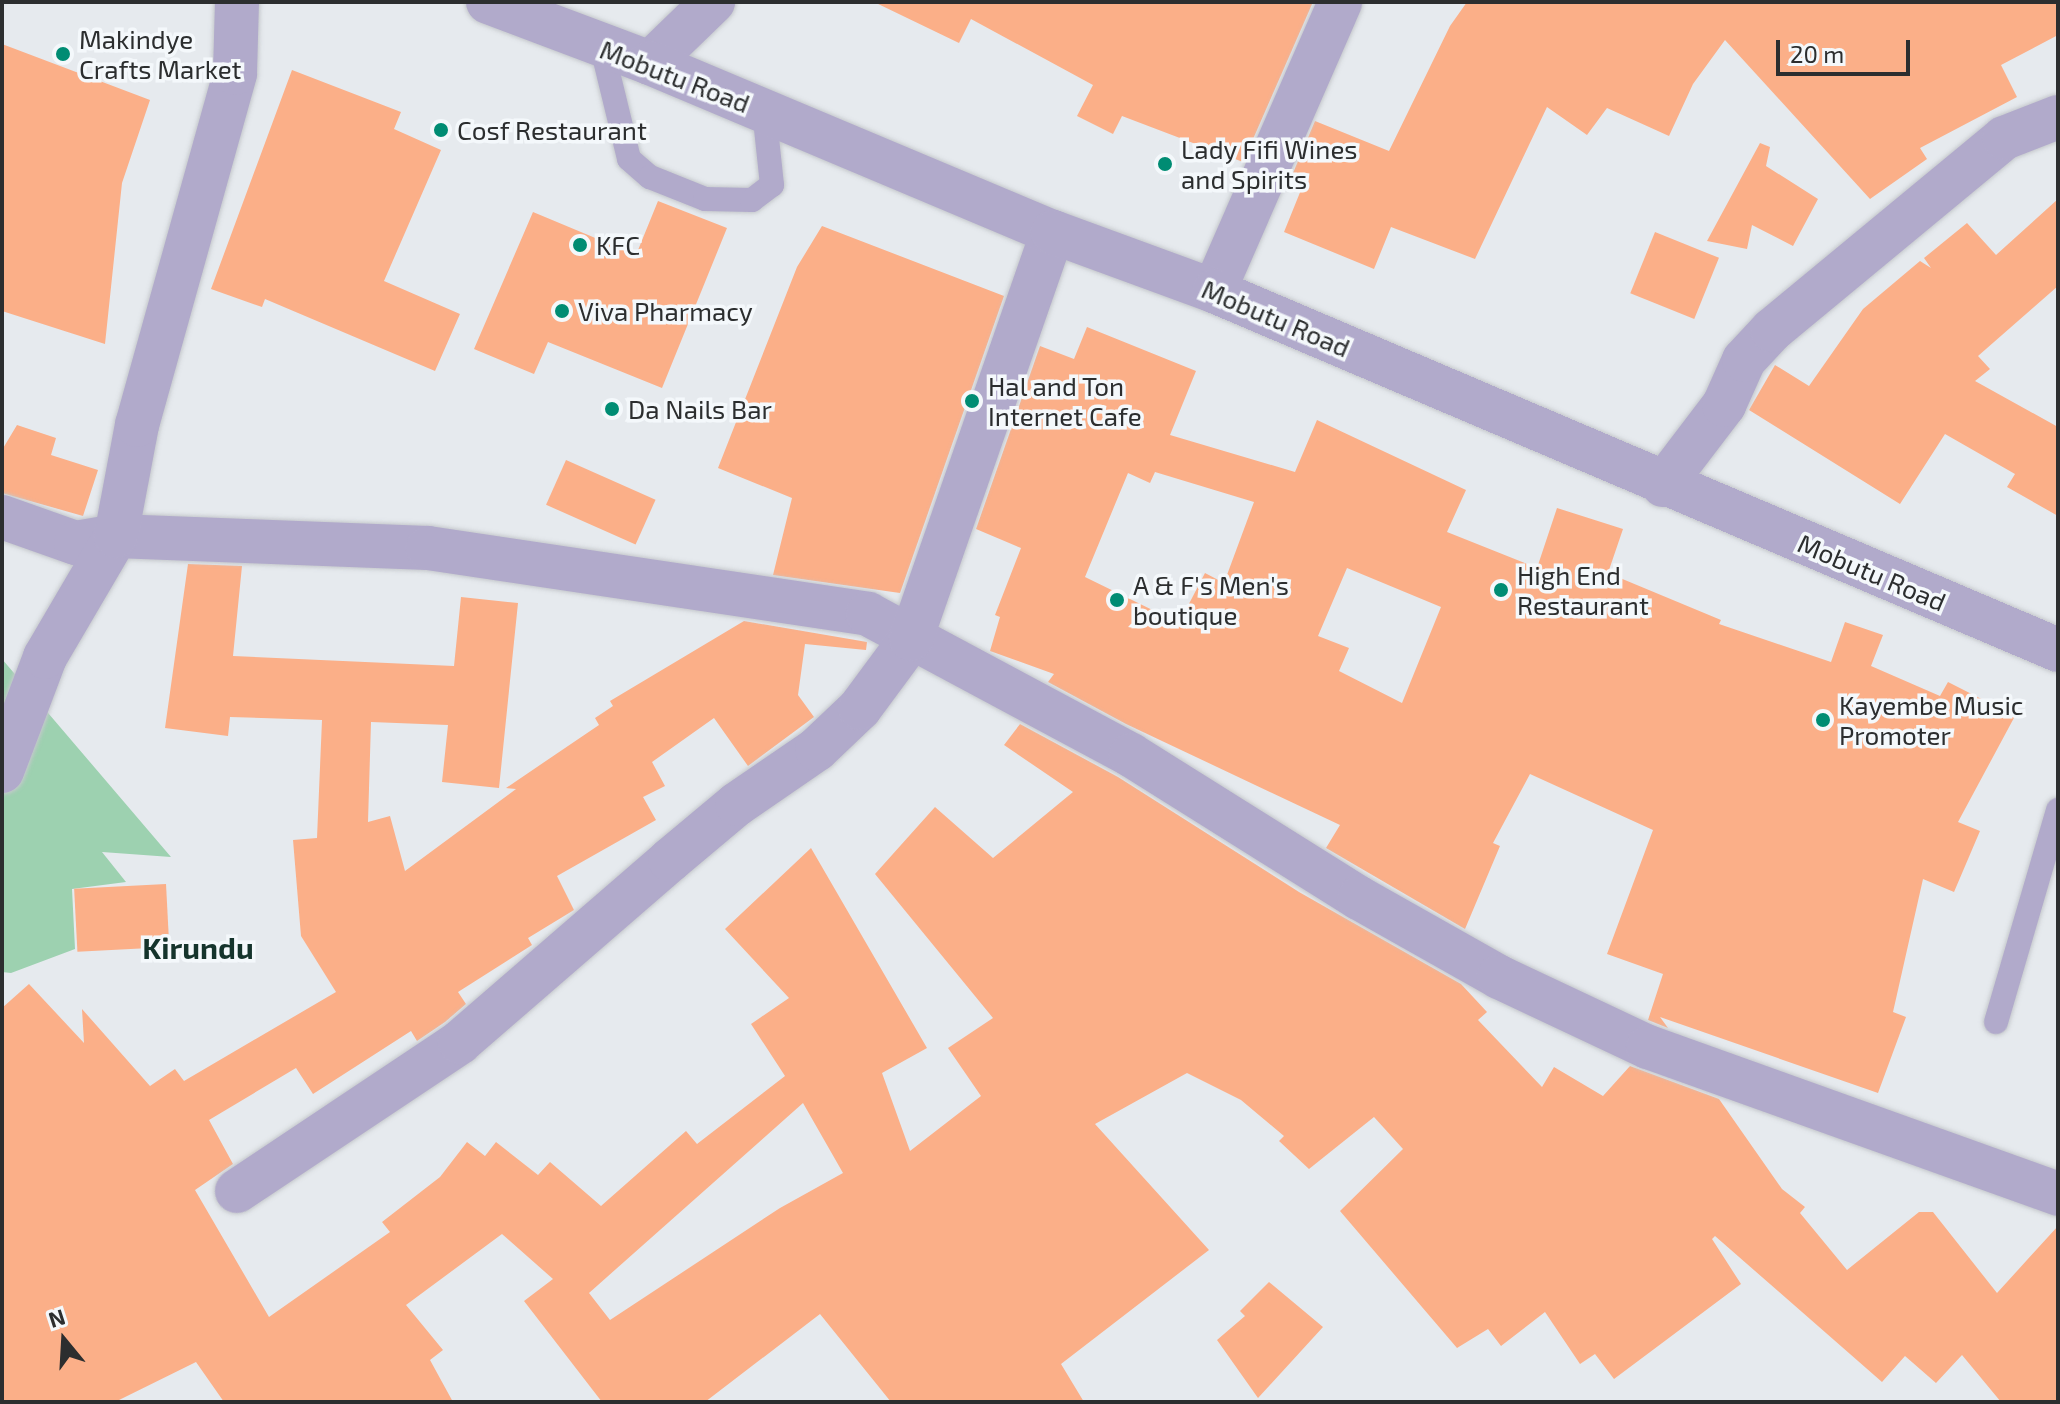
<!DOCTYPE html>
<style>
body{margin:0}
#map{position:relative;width:2060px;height:1404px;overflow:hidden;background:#e6eaee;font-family:"Exo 2",sans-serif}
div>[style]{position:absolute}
.green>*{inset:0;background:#9dd1b0}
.building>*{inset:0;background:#fbaf88;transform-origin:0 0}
.roads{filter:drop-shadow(0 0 2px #c5c8cc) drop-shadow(0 0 2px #c5c8cc)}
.service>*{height:24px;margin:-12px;padding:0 12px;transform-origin:12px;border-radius:12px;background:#b1aacb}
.minor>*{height:44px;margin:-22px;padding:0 22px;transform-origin:22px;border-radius:22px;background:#b1aacb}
.tertiary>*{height:44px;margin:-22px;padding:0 22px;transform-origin:22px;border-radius:22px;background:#b1aacb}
.dots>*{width:22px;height:22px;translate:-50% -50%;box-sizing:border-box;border:4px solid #f4f8fb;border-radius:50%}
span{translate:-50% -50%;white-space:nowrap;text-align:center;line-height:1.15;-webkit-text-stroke:7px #f4f8fb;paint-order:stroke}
.poi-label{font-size:26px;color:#2c2e2f}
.left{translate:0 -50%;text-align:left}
.street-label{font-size:26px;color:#2c2e2f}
.quarter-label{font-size:30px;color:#15342c;font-weight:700}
.frame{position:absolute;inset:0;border:4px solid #2c2e2f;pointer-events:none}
.north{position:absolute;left:24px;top:1300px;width:80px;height:80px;-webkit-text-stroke:6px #f4f8fb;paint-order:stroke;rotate:342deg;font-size:22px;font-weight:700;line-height:32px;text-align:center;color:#2c2e2f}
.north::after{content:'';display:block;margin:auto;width:28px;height:36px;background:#2c2e2f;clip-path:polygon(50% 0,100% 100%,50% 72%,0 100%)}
.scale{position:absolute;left:1776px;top:40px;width:134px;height:36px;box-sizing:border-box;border:4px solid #2c2e2f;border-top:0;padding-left:10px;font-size:24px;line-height:28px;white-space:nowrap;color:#2c2e2f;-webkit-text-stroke:6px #f4f8fb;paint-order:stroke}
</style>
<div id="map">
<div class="green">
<i style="clip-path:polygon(2px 659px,171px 857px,102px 852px,126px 882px,72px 889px,75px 949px,11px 973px,2px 972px)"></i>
</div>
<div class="building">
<i style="clip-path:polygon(874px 2px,1313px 2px,1243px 162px,1122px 116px,1113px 134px,1077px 116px,1093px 85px,971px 19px,959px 43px)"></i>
<i style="clip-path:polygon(1467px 2px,2058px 2px,2058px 35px,2001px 65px,2017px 97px,1920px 148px,1927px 159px,1870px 199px,1725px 40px,1693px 84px,1669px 136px,1607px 108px,1587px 135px,1547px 107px,1475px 259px,1391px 227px,1374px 269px,1284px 232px,1303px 185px,1290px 180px,1315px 121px,1389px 151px,1450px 26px)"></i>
<i style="clip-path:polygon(2px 44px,150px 100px,122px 183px,105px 344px,2px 311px)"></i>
<i style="clip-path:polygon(292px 70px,401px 112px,394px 129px,441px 150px,384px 281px,460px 314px,435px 371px,265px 299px,262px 307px,211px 289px)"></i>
<i style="clip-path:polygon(1760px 143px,1770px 147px,1766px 166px,1818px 199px,1793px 246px,1752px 225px,1747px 249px,1707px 241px)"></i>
<i style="clip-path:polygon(2058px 199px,2058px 286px,1978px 356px,1990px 369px,1975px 381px,2058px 427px,2058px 516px,2007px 487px,2015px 474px,1945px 434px,1900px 504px,1749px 410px,1775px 365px,1809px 386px,1863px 309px,1920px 261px,1931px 268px,1924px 258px,1967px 223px,1996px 255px)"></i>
<i style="clip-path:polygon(658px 201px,727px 228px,662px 388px,548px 342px,534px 374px,474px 349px,533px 212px,636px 255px)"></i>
<i style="clip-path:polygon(822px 226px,1004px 296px,900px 593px,773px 575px,792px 498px,718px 468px,797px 267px)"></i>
<i style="left:1655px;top:232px;width:69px;height:66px;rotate:22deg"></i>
<i style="clip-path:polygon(evenodd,1087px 327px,1196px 371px,1170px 435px,1295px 472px,1317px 420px,1466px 490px,1447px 532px,1537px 568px,1557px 508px,1623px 529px,1608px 573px,1721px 620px,1719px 624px,1831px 662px,1845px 622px,1883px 635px,1871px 666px,1940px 696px,1948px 682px,2015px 716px,1958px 822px,1980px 831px,1954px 892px,1923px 879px,1893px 1012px,1906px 1017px,1878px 1093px,1660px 1017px,1668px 1028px,1648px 1020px,1663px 974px,1607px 954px,1653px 830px,1530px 774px,1493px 843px,1500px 846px,1465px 929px,1326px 848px,1340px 825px,1126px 724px,1048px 682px,1054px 674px,990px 651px,1000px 617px,995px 615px,1021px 548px,976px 529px,1040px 346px,1074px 359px,1087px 327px,1155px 472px,1254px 502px,1224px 583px,1205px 573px,1179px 623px,1085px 577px,1128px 473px,1150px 483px,1155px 472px,1087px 327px,1347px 568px,1441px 607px,1402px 703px,1339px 671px,1349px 648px,1318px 636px,1347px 568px)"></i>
<i style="clip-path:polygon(17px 425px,56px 438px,51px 455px,98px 470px,83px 516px,2px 493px,2px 450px)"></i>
<i style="left:566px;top:460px;width:98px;height:49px;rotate:24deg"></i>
<i style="clip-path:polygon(evenodd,188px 564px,242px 566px,233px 656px,454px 666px,461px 597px,518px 603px,499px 788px,442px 782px,448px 725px,371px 722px,368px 822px,390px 816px,405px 871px,516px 789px,506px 788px,599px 725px,595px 718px,613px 706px,610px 701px,744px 621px,867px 642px,866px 650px,805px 644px,798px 695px,814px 717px,748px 766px,714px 718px,652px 762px,665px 786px,643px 797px,656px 820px,557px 876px,574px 910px,528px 938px,532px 945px,458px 992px,466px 1004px,445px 1022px,417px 1041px,411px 1031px,313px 1094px,296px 1068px,209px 1120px,233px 1164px,195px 1190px,269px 1317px,390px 1232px,382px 1222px,440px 1177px,467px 1142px,485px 1156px,496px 1142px,538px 1175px,550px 1162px,601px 1206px,686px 1131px,697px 1144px,785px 1076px,751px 1024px,789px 998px,725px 929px,811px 848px,927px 1048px,882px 1073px,910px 1151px,981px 1096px,948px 1048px,993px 1018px,875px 874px,935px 807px,993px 858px,1073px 792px,1004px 745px,1020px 724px,1118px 777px,1299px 892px,1461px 984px,1487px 1012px,1478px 1020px,1542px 1087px,1554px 1067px,1603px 1096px,1630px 1066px,1719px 1099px,1782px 1189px,1805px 1207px,1800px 1213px,1847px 1270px,1919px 1212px,1933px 1212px,1997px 1293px,2058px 1226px,2058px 1402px,2001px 1402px,1962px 1355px,1936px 1383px,1905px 1356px,1882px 1382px,1715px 1236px,1712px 1239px,1741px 1284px,1614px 1379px,1595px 1354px,1580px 1364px,1545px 1312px,1501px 1346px,1488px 1329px,1457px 1348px,1340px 1211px,1403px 1149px,1374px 1117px,1309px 1169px,1279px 1141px,1284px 1136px,1241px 1100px,1187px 1073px,1095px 1124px,1209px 1250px,1061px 1364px,1084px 1402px,891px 1402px,820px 1314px,705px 1402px,602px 1402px,524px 1301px,553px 1279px,502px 1234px,406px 1305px,443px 1350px,430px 1360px,453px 1402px,224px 1402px,196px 1362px,115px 1402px,2px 1402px,2px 1008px,29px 984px,84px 1043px,82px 1009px,150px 1086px,175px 1069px,184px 1081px,336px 992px,301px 936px,293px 840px,317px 838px,322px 720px,230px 717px,228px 736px,165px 728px,188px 564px,803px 1103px,843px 1173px,780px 1208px,610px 1320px,589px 1293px,803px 1103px)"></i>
<i style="left:166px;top:884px;width:63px;height:92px;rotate:87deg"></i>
<i style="clip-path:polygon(1269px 1282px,1323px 1327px,1258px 1398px,1217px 1340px,1245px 1316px,1240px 1311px)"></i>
</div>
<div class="roads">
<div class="service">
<i style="left:602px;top:48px;width:114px;rotate:76.3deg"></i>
<i style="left:629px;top:159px;width:28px;rotate:41deg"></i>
<i style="left:650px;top:177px;width:59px;rotate:21.8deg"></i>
<i style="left:705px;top:199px;width:47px;rotate:1.2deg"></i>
<i style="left:752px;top:200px;width:25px;rotate:-37deg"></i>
<i style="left:772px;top:185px;width:75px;rotate:-96.1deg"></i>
<i style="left:1996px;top:1022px;width:221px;rotate:-73.7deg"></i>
</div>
<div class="minor">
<i style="left:650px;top:63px;width:88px;rotate:-44.1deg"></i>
<i style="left:1214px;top:291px;width:315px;rotate:-66.4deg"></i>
<i style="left:1663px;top:485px;width:101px;rotate:-52.7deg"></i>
<i style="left:1724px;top:405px;width:49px;rotate:-66deg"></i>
<i style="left:1744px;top:360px;width:41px;rotate:-47deg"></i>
<i style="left:1772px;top:330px;width:301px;rotate:-39.6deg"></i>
<i style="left:2004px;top:138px;width:58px;rotate:-21.3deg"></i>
<i style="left:2px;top:517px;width:78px;rotate:19.4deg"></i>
<i style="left:76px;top:543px;width:41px;rotate:-9.9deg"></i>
<i style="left:116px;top:536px;width:312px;rotate:2.2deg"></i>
<i style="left:428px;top:548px;width:445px;rotate:8.5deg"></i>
<i style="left:868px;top:614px;width:298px;rotate:28.2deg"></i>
<i style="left:1131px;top:755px;width:269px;rotate:32.1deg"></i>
<i style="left:1359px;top:898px;width:161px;rotate:29.4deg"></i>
<i style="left:1499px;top:977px;width:165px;rotate:25.2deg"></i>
<i style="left:1648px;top:1047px;width:436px;rotate:19.7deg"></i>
<i style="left:2px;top:771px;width:122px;rotate:-69.3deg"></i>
<i style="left:45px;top:657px;width:140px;rotate:-59.6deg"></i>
<i style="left:116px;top:536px;width:113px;rotate:-79.3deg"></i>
<i style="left:137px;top:425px;width:365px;rotate:-74.4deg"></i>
<i style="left:235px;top:73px;width:71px;rotate:-88.4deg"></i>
<i style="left:237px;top:1191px;width:268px;rotate:-33.7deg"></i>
<i style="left:460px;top:1042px;width:278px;rotate:-40.9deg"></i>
<i style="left:670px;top:860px;width:87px;rotate:-39.9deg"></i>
<i style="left:737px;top:804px;width:97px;rotate:-34.5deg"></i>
<i style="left:817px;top:749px;width:59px;rotate:-43.6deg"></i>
<i style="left:860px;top:708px;width:86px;rotate:-53.5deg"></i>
<i style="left:911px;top:639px;width:431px;rotate:-70.8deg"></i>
</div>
<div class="tertiary">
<i style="left:488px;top:2px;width:173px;rotate:20.6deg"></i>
<i style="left:650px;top:63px;width:437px;rotate:22.8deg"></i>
<i style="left:1053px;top:232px;width:171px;rotate:20.1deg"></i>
<i style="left:1214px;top:291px;width:917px;rotate:23.04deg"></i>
</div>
</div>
<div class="dots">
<i style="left:63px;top:54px;background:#008c73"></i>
<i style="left:441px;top:130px;background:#008c73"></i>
<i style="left:1165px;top:164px;background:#008c73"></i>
<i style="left:580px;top:245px;background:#008c73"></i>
<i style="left:562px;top:311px;background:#008c73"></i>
<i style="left:972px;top:401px;background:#008c73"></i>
<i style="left:612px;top:409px;background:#008c73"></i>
<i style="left:1501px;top:590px;background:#008c73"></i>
<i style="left:1117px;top:600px;background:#008c73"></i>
<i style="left:1823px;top:720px;background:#008c73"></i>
</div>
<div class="poi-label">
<span class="left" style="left:79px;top:54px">Makindye<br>Crafts Market</span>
<span class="left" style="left:457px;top:130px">Cosf Restaurant</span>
<span class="left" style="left:1181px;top:164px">Lady Fifi Wines<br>and Spirits</span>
<span class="left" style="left:596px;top:245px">KFC</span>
<span class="left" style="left:578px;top:311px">Viva Pharmacy</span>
<span class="left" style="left:988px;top:401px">Hal and Ton<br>Internet Cafe</span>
<span class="left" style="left:628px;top:409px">Da Nails Bar</span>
<span class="left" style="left:1517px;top:590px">High End<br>Restaurant</span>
<span class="left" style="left:1133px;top:600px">A &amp; F's Men's<br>boutique</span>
<span class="left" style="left:1839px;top:720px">Kayembe Music<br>Promoter</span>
</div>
<div class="street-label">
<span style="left:675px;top:76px;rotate:21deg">Mobutu Road</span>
<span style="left:1276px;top:318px;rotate:23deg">Mobutu Road</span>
<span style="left:1872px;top:572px;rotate:23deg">Mobutu Road</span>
</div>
<div class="quarter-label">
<span style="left:198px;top:947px">Kirundu</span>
</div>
<div class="frame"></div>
<div class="north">N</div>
<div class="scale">20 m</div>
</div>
